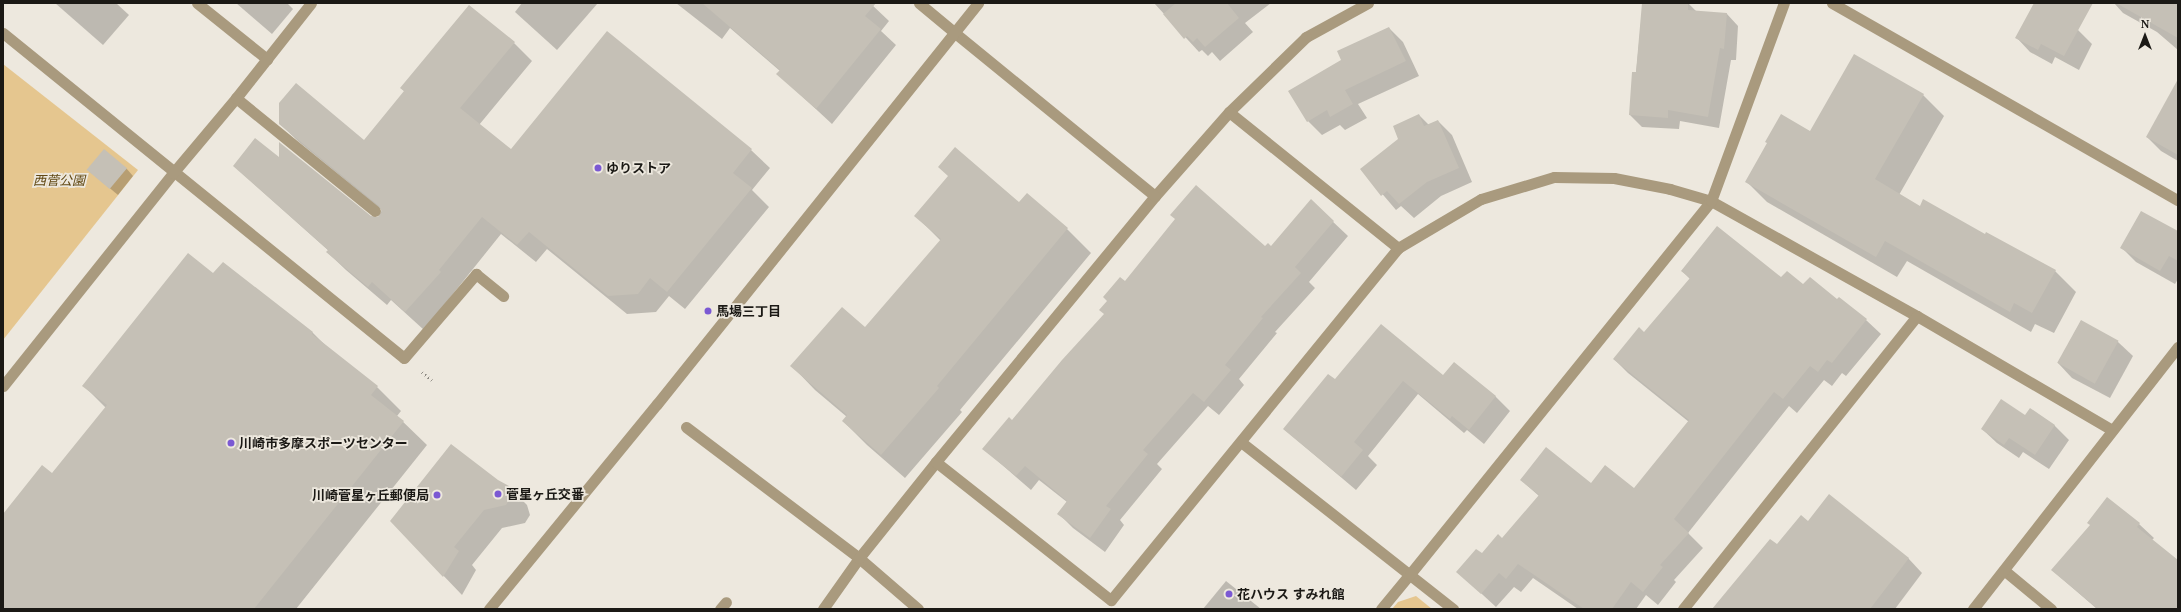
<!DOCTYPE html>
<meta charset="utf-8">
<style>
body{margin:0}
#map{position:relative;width:2181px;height:612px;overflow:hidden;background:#ede8de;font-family:"Noto Serif","Noto Sans JP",serif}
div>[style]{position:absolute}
.green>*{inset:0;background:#e5c68f}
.shadow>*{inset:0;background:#0003}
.building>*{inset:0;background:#c5c0b6;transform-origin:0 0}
.path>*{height:2.5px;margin-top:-1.25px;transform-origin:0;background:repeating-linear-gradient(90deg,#8f8b84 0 1px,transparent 0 4px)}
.service>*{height:11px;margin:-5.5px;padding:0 5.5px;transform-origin:5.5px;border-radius:5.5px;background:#a99a7e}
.pedestrian>*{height:11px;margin:-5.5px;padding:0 5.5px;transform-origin:5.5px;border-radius:5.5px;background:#a99a7e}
.minor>*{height:11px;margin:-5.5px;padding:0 5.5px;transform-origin:5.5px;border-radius:5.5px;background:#a99a7e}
.tertiary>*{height:11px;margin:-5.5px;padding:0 5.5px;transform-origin:5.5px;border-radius:5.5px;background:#a99a7e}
.dots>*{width:11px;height:11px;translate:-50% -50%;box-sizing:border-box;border:2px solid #ede8de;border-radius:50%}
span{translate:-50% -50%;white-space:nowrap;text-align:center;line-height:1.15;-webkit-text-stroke:3.5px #ede8de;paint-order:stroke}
.poi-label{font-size:13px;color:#1b1915;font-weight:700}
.left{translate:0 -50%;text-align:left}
.right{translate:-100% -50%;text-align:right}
.park-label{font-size:13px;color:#614813;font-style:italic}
.frame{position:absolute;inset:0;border:4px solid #1b1915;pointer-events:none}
.north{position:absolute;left:2125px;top:16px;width:40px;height:40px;-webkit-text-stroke:3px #ede8de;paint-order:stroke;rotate:0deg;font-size:11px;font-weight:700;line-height:16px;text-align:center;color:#1b1915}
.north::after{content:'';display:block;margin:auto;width:14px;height:18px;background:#1b1915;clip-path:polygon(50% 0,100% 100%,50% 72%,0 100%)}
</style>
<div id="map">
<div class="green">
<i style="clip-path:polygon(3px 64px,138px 170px,3px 340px)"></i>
<i style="clip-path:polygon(1416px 596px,1432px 609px,1392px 609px,1398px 602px)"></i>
</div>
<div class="shadow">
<i style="clip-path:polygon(55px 3px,116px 3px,129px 15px,103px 45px)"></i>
<i style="clip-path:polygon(236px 3px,287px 3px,293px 9px,272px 34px)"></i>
<i style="clip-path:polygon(522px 3px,598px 3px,557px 50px,515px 12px)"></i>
<i style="clip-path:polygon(676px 3px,870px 3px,889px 21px,881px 31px,896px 45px,832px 124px,778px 74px,780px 71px,730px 28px,722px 39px)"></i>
<i style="clip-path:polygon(1154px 3px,1271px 3px,1245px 23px,1253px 32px,1220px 61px,1212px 52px,1208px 56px,1202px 50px,1199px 52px)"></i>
<i style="clip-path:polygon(1643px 3px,1688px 3px,1697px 12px,1727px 14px,1738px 26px,1736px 60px,1731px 60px,1719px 128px,1680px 121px,1679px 129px,1642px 127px,1630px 115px,1636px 73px)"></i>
<i style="clip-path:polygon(2114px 3px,2178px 3px,2178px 50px,2157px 32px,2123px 13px)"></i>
<i style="clip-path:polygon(1389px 28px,1403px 42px,1419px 76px,1358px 104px,1367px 118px,1345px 130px,1340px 125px,1322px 135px,1308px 121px,1342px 61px)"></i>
<i style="clip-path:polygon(2078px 30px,2092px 44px,2079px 70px,2055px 57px,2052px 64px,2030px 52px,2016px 37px)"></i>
<i style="clip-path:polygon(514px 43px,532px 61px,479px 125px,511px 150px,751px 150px,770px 168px,752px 190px,769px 207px,685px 309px,669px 296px,656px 312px,627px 314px,547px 249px,536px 262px,501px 234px,424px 330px,391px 300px,387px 305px,346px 270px,327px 252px,329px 251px,234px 166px,280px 159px,370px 217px,378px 218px,382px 210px,299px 142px,280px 124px,364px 141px,405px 92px,401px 88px)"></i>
<i style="clip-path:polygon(2178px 81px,2178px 161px,2161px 151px,2147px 137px)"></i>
<i style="clip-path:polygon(1923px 95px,1944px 116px,1899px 195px,1920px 207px,1985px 235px,2055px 271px,2076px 292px,2054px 333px,2035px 324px,2031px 332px,1907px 261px,1897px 277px,1767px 202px,1746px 181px,1810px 132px)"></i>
<i style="clip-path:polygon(1419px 115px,1429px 125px,1438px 121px,1452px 135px,1472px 182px,1441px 196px,1414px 218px,1401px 206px,1396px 210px,1362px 170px,1400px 139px)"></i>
<i style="clip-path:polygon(126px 168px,133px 176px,118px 195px,88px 170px)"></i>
<i style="clip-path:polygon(1311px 201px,1348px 236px,1309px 282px,1315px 288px,1275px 332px,1277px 333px,1239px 379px,1244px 385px,1219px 415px,1208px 406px,1157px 464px,1162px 469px,1120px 520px,1124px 525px,1105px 552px,1073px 528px,1059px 514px,1067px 502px,1039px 480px,1031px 490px,984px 449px,1012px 421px,1105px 314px,1125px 282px,1265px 247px,1272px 248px)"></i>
<i style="clip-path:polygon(1019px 204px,1067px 229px,1091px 253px,960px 410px,962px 412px,905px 478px,867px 445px,843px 421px,847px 417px,815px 390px,792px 366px,865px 328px,941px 241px,915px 215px)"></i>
<i style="clip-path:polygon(2178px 232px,2178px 279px,2175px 284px,2136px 262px,2122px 248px)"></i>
<i style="clip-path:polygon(1682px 271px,1781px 279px,1837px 301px,1866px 320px,1881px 334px,1846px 376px,1842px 373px,1832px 386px,1824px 380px,1797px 413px,1789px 406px,1688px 533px,1703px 548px,1674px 580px,1676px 582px,1658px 605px,1646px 595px,1636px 609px,1578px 609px,1533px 578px,1521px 592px,1514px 587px,1496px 607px,1458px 572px,1502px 540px,1539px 496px,1521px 480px,1591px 484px,1634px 490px,1689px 422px,1628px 373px,1614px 359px,1645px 333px,1690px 279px)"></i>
<i style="clip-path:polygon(214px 275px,313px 333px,330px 350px,377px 387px,401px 411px,397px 416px,427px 445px,296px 609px,3px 609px,3px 516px,52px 474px,106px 408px,84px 386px)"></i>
<i style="clip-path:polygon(2081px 321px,2118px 342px,2133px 356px,2110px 398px,2072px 378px,2058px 363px)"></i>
<i style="clip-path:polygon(1443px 377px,1495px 396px,1510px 411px,1484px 444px,1467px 430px,1464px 433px,1418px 394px,1368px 456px,1377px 465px,1356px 490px,1284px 429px,1335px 380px)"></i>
<i style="clip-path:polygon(2025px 416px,2054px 425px,2069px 440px,2049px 469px,2023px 452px,2019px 458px,1997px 443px,1982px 429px)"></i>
<i style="clip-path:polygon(498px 481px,509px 487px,527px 505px,530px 515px,525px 523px,502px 528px,472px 565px,476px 570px,462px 595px,391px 521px)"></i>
<i style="clip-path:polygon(1808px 523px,1908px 558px,1922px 573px,1895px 609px,1715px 609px,1777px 546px)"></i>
<i style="clip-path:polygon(2139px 524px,2154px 538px,2152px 540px,2178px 562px,2178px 609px,2097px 609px,2052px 570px,2091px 526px)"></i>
<i style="clip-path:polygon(1226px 581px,1261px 609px,1203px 609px)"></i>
</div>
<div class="building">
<i style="clip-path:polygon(702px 3px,876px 3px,865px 16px,881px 29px,816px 109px,776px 74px,780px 70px)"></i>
<i style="clip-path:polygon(1176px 3px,1227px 3px,1239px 18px,1205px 47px,1197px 38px,1193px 42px,1187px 36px,1184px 39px,1163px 14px)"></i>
<i style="clip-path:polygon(1642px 3px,1688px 3px,1688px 10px,1727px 13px,1724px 49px,1720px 48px,1708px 117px,1668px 110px,1668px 118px,1629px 115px,1632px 72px,1636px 72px)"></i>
<i style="clip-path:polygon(2034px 3px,2093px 3px,2064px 56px,2041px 44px,2038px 50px,2015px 38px)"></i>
<i style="clip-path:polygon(2116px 3px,2178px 3px,2178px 38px)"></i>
<i style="clip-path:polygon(469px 5px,515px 42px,460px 108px,511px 149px,607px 31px,752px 149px,733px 173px,752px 188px,667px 292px,650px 278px,638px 294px,608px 296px,529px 232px,517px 245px,482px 217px,439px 270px,441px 272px,405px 312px,372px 282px,368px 287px,326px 252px,328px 250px,233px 166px,255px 138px,279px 157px,279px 142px,371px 216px,378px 217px,382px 212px,379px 206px,279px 124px,279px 103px,296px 83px,364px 140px,404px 91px,400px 88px)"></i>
<i style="clip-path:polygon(1389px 27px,1406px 61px,1345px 90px,1353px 104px,1330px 117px,1327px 110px,1307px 122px,1288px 91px,1341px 60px,1337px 51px)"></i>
<i style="clip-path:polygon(1854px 54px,1924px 94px,1875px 179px,1920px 206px,1923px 199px,1985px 234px,1986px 232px,2056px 270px,2032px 313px,2014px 303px,2010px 312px,1885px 241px,1876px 257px,1745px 182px,1767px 143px,1765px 142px,1781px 114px,1810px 131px)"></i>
<i style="clip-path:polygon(2178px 79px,2178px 155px,2146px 137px)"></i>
<i style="clip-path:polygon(1419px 114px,1424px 126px,1438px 120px,1459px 168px,1427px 182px,1399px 204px,1387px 191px,1381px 196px,1360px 169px,1398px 139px,1393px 126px)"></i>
<i style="clip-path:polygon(955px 147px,1019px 202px,1027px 193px,1068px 228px,937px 386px,939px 388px,881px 455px,842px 421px,847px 415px,790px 366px,842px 307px,865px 327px,941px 239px,914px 216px,948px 176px,938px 167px)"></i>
<i style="left:104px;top:149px;width:30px;height:27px;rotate:40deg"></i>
<i style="clip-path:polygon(1196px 185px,1265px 246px,1268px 243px,1271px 246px,1311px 199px,1334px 221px,1295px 267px,1301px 273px,1261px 317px,1263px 318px,1225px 365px,1231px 370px,1204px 402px,1193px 393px,1143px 450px,1148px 454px,1106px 506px,1111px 509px,1090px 538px,1057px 514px,1067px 501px,1025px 466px,1016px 476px,982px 449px,1009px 417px,1012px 420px,1062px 360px,1104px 314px,1099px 310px,1107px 301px,1103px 297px,1120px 277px,1125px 281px,1175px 219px,1170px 215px)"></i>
<i style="clip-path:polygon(2141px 211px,2178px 231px,2178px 261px,2169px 256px,2160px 271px,2120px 248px)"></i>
<i style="clip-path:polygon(1717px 226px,1781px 277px,1787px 271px,1803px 284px,1810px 277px,1837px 299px,1839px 297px,1867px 319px,1832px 363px,1827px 360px,1818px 372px,1810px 366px,1783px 399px,1774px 392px,1674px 519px,1689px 533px,1660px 565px,1663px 567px,1643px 592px,1631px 582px,1612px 609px,1584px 609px,1518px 564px,1506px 579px,1499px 573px,1481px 594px,1456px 572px,1476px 549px,1482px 553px,1498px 534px,1502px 538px,1539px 495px,1520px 480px,1546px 447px,1591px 483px,1605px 465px,1634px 488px,1689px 420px,1613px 359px,1639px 327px,1644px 332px,1690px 278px,1681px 271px)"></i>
<i style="clip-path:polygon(188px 253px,213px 273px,223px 262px,313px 332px,312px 334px,378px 386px,371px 395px,404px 421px,254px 609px,3px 609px,3px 514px,42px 465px,52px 473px,107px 405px,82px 386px)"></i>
<i style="left:2081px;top:320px;width:43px;height:49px;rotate:29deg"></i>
<i style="clip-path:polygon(1381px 324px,1443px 375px,1454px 362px,1496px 396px,1469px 430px,1452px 416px,1450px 419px,1403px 381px,1354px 442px,1363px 450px,1341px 477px,1283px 429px,1328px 374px,1335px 379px)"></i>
<i style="clip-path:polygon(2001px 399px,2025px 415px,2030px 408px,2055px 425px,2035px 455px,2009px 438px,2004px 445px,1981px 429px)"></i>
<i style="clip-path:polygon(451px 444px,498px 480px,509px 486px,512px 496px,506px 505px,484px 510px,454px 547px,459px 551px,443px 577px,390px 521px)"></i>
<i style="clip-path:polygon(1829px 494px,1909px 558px,1870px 609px,1712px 609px,1770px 539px,1777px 544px,1801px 515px,1808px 521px)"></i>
<i style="clip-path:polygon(2107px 497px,2140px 523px,2137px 527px,2178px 560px,2178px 609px,2098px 609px,2051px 570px,2090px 525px,2087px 523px)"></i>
</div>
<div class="path">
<i style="left:422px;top:372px;width:13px;rotate:39deg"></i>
</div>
<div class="service">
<i style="left:236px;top:98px;width:179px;rotate:39.1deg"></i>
<i style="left:720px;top:609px;width:9px;rotate:-49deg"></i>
</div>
<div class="pedestrian">
<i style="left:3px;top:33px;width:516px;rotate:39.02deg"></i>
<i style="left:404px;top:358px;width:111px;rotate:-49.4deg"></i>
<i style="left:476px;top:274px;width:35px;rotate:39deg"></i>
<i style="left:686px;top:427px;width:217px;rotate:37.1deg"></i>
<i style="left:859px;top:558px;width:78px;rotate:40.8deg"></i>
<i style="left:823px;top:609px;width:62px;rotate:-54.8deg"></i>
<i style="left:859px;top:558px;width:123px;rotate:-51.3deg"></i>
<i style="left:1381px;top:609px;width:45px;rotate:-50.4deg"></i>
</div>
<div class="minor">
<i style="left:197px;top:3px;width:90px;rotate:38.7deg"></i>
<i style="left:1368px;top:3px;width:71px;rotate:151.3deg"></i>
<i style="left:1306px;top:37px;width:107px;rotate:135.8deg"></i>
<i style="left:1229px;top:112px;width:112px;rotate:131.4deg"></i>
<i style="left:1155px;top:196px;width:345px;rotate:129.5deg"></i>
<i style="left:936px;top:462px;width:223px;rotate:38.3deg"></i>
<i style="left:1111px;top:600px;width:454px;rotate:-50.8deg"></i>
<i style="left:1398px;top:248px;width:96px;rotate:-30.6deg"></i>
<i style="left:1481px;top:199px;width:76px;rotate:-16.8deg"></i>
<i style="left:1554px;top:177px;width:60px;rotate:1deg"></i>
<i style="left:1614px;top:178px;width:57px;rotate:11.1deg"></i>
<i style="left:1670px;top:189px;width:43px;rotate:16.3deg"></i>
<i style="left:1711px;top:201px;width:236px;rotate:29.2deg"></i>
<i style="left:1917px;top:316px;width:226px;rotate:30.3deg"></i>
<i style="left:1832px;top:3px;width:398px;rotate:29.7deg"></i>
<i style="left:955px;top:33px;width:258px;rotate:39.2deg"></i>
<i style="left:1229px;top:112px;width:217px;rotate:38.8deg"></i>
<i style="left:1241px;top:442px;width:270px;rotate:38.2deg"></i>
<i style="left:2005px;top:571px;width:60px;rotate:39.6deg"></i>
<i style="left:1410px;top:574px;width:479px;rotate:-51.1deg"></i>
<i style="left:1711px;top:201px;width:211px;rotate:-69.8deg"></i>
<i style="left:1683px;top:609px;width:375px;rotate:-51.4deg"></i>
</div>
<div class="tertiary">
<i style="left:919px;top:3px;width:47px;rotate:39.8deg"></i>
<i style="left:3px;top:386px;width:273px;rotate:-51.4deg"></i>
<i style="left:173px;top:173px;width:98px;rotate:-50deg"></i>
<i style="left:236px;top:98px;width:121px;rotate:-51.7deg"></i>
<i style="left:489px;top:609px;width:265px;rotate:-50.7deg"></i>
<i style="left:657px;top:404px;width:514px;rotate:-51.32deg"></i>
<i style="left:1973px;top:609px;width:333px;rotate:-52deg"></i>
</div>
<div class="dots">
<i style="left:598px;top:168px;background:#7b59d3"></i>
<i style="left:708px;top:311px;background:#7b59d3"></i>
<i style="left:231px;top:443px;background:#7b59d3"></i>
<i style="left:498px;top:494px;background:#7b59d3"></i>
<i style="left:437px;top:495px;background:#7b59d3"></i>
<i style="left:1229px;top:594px;background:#7b59d3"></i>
</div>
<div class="poi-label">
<span class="left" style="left:606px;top:168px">ゆりストア</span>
<span class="left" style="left:716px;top:311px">馬場三丁目</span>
<span class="left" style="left:239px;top:443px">川崎市多摩スポーツセンター</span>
<span class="left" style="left:506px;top:494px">菅星ヶ丘交番</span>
<span class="right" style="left:429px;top:495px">川崎菅星ヶ丘郵便局</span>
<span class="left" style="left:1237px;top:594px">花ハウス すみれ館</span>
</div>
<div class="park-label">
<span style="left:59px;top:180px">西菅公園</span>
</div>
<div class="frame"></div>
<div class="north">N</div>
</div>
